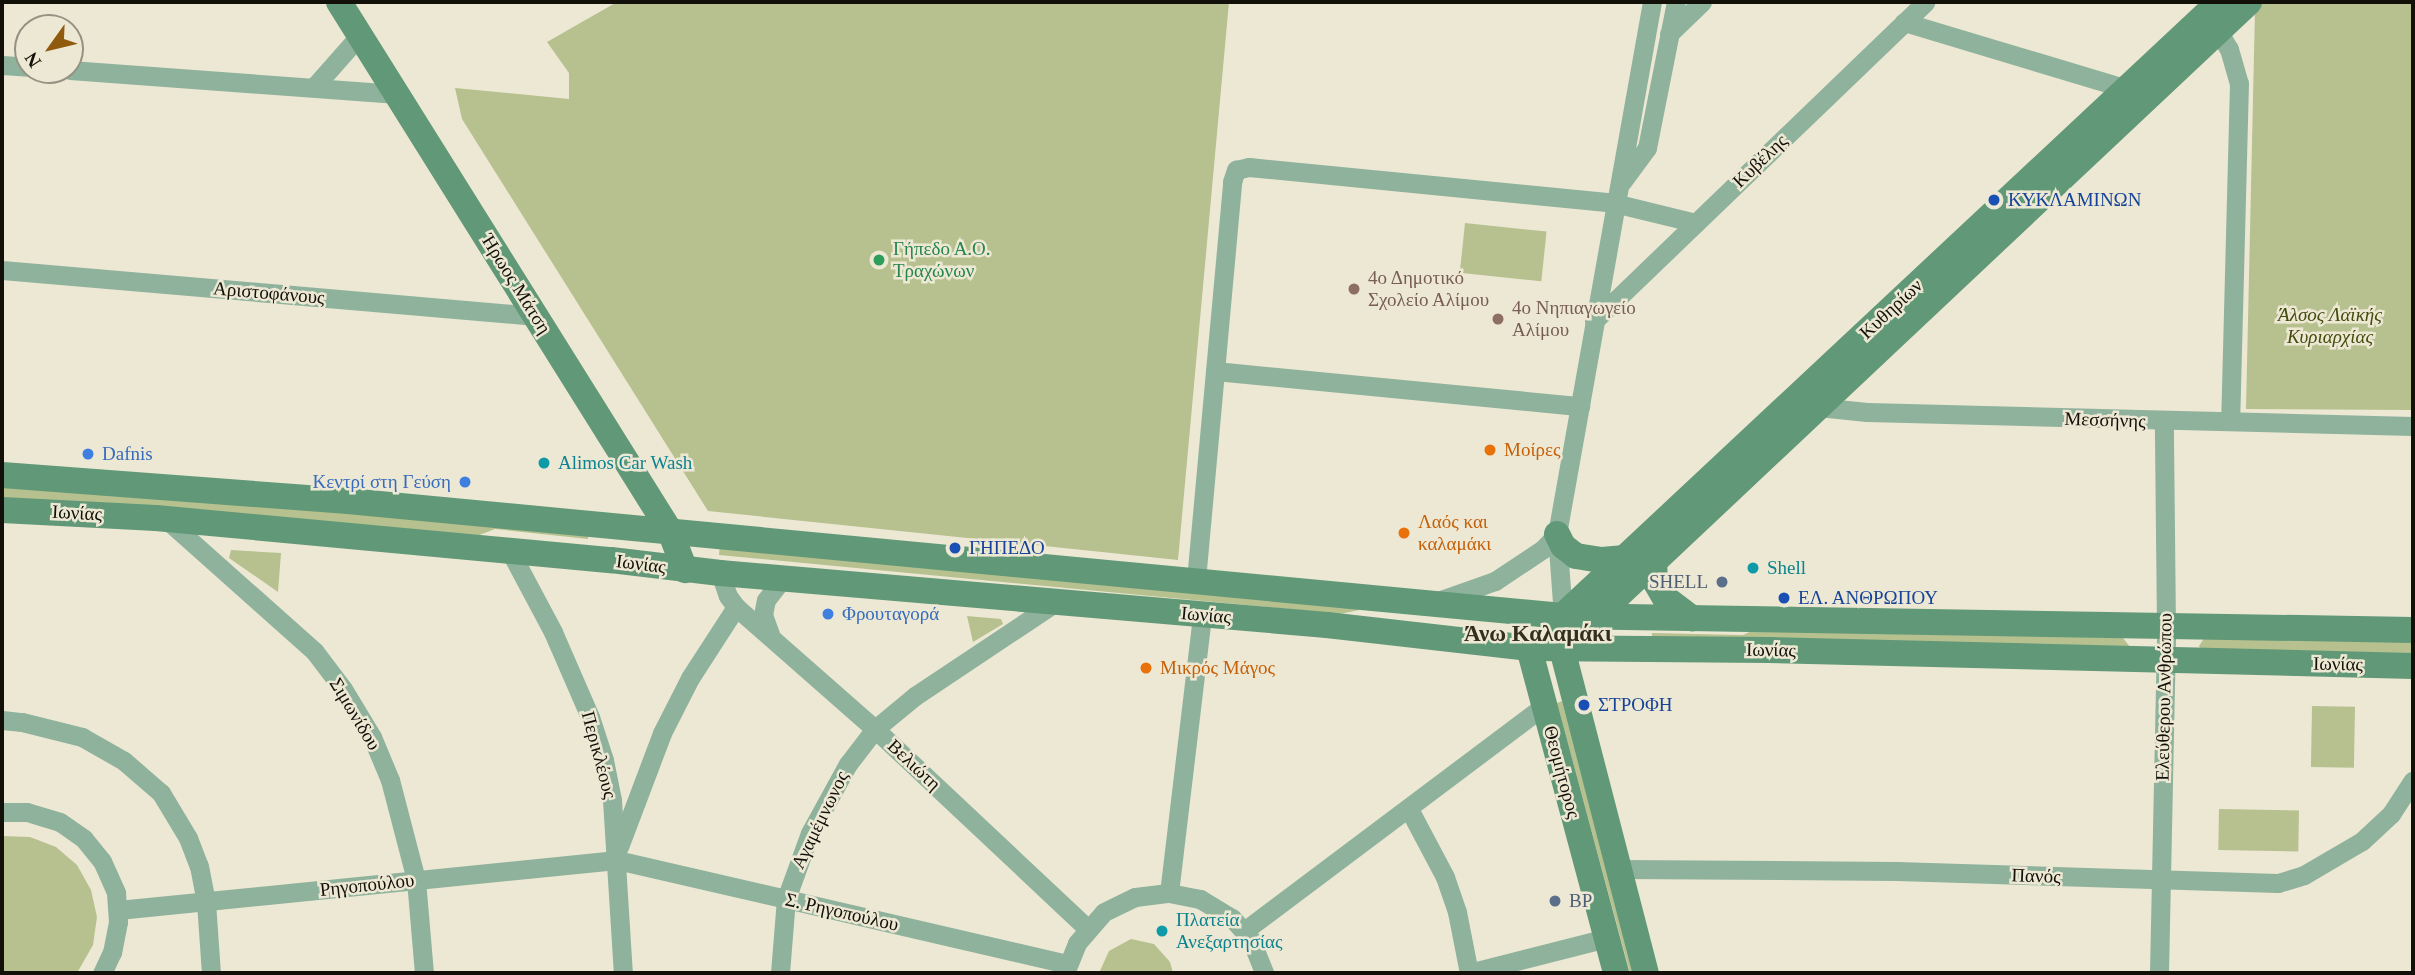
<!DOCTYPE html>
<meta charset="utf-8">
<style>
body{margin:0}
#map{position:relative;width:2415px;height:975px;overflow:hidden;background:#ede8d4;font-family:"Times New Roman",serif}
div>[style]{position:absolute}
.green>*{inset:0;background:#b6c18f;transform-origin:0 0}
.street>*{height:19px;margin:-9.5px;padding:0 9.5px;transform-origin:9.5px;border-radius:9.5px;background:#8fb29c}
.secondary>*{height:26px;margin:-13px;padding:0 13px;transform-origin:13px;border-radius:13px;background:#619877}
.dots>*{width:19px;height:19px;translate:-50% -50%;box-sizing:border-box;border:4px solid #ede8d4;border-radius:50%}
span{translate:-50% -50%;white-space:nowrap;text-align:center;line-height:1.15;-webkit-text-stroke:5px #ede8d4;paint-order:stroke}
.street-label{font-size:19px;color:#121009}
.transit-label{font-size:19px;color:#164399}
.left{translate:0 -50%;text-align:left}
.leisure-label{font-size:19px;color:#27864d}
.education-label{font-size:19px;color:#785e54}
.park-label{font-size:19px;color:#424c0b;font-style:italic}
.food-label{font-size:19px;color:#c56008}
.shop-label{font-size:19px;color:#366cbe}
.right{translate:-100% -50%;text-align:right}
.culture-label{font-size:19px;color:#0d838f}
.service-label{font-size:19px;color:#4e5e75}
.quarter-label{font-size:23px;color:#332e1f;font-weight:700}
.frame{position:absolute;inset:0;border:4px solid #121009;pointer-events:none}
.north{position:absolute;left:14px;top:14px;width:70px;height:70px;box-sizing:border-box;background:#ede8d4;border:2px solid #959283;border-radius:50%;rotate:236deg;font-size:19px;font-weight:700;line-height:28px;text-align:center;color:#121009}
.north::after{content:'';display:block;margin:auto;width:24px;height:32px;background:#905b0e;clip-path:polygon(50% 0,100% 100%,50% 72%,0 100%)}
</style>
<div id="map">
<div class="green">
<i style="clip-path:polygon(617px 2px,1229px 2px,1178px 560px,708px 511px,462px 119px,455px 88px,569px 99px,569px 73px,547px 42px)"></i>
<i style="clip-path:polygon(2264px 2px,2413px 2px,2413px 410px,2246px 409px,2255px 10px)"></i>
<i style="left:1465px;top:223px;width:82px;height:50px;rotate:6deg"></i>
<i style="clip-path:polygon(2px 485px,50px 487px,588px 534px,588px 539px,495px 529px,474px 537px,2px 498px)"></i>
<i style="clip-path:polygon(720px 544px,1359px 605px,1359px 610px,1340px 614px,719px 555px)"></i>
<i style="clip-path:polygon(231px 550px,281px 553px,278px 592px,229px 558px)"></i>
<i style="clip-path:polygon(967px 616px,1001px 619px,1003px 624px,973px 642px)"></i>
<i style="clip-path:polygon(1760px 627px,2123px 638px,2130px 647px,1652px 642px,1652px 633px,1743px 635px)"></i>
<i style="clip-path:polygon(2206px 635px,2413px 638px,2413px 658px,2203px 653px,2199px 646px)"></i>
<i style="clip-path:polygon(1562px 701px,1634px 973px,1630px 973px,1557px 703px)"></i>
<i style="left:2312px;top:706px;width:43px;height:61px;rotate:1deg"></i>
<i style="left:2219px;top:809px;width:80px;height:41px;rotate:1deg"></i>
<i style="clip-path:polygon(2px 836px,30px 837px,56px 847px,77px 865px,91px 890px,97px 917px,93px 945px,77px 973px,2px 973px)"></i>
<i style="clip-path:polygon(1131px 939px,1154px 944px,1170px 962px,1173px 973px,1099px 973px,1109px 951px)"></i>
</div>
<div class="street">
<i style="left:1904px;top:22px;width:244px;rotate:16.7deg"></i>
<i style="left:2218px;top:31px;width:21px;rotate:59deg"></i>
<i style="left:2229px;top:49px;width:35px;rotate:74deg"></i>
<i style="left:2239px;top:83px;width:338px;rotate:91.5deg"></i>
<i style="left:1669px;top:34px;width:46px;rotate:-44.1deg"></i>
<i style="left:2px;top:65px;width:26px;rotate:4deg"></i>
<i style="left:70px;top:70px;width:328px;rotate:4.2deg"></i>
<i style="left:314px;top:87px;width:69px;rotate:-48.5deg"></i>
<i style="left:1622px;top:182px;width:42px;rotate:-53.7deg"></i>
<i style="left:1647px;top:148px;width:149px;rotate:-78.8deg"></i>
<i style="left:2px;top:270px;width:536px;rotate:4.92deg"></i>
<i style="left:1594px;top:321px;width:460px;rotate:-43.9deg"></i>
<i style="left:1215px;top:371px;width:367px;rotate:5.5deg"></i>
<i style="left:1812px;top:400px;width:9px;rotate:49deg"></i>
<i style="left:1818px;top:407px;width:49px;rotate:5.8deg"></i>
<i style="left:1867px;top:412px;width:546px;rotate:1.47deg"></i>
<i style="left:167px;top:520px;width:198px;rotate:41.7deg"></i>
<i style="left:315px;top:652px;width:46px;rotate:52.9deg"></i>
<i style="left:343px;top:689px;width:56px;rotate:58.9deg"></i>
<i style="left:372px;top:737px;width:47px;rotate:67.3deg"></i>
<i style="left:390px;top:780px;width:103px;rotate:75.4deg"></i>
<i style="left:416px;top:880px;width:93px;rotate:85.1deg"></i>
<i style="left:511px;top:553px;width:89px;rotate:62deg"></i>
<i style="left:553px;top:632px;width:93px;rotate:66.5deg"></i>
<i style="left:590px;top:717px;width:45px;rotate:72deg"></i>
<i style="left:604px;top:760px;width:41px;rotate:78.7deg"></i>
<i style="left:612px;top:800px;width:173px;rotate:86.4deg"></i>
<i style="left:720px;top:573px;width:24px;rotate:71deg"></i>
<i style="left:728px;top:596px;width:14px;rotate:54deg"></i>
<i style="left:736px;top:607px;width:185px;rotate:41.3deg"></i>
<i style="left:875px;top:729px;width:291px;rotate:43.2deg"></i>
<i style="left:1196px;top:580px;width:400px;rotate:-84.8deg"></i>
<i style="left:1232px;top:182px;width:13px;rotate:-72deg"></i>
<i style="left:1236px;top:170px;width:13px;rotate:-13deg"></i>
<i style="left:1249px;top:167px;width:367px;rotate:5.6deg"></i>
<i style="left:1614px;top:203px;width:84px;rotate:13.7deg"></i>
<i style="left:1441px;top:600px;width:57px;rotate:-19.4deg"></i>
<i style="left:1495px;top:581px;width:58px;rotate:-33.7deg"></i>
<i style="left:1543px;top:549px;width:21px;rotate:-47deg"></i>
<i style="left:1563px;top:616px;width:82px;rotate:-94.2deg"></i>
<i style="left:1557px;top:534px;width:540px;rotate:-79.88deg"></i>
<i style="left:770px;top:634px;width:20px;rotate:-110deg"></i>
<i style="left:763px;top:615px;width:15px;rotate:-79deg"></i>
<i style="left:766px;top:600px;width:28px;rotate:-52deg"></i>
<i style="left:2px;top:720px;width:20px;rotate:6deg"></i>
<i style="left:22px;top:722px;width:62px;rotate:14deg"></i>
<i style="left:82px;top:737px;width:48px;rotate:29.7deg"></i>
<i style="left:124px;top:761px;width:49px;rotate:40.9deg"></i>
<i style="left:161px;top:793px;width:52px;rotate:59deg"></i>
<i style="left:188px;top:838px;width:30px;rotate:69deg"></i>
<i style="left:199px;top:866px;width:37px;rotate:79deg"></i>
<i style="left:206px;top:902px;width:71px;rotate:86deg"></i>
<i style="left:1409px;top:809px;width:77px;rotate:62.1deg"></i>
<i style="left:1445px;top:877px;width:37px;rotate:71deg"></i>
<i style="left:1457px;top:912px;width:62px;rotate:78.9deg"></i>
<i style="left:2px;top:812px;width:25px"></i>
<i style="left:27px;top:812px;width:34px;rotate:17deg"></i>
<i style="left:60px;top:822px;width:29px;rotate:35deg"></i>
<i style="left:84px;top:839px;width:28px;rotate:51deg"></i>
<i style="left:102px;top:861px;width:35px;rotate:66deg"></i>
<i style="left:116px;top:893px;width:29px;rotate:86deg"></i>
<i style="left:118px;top:922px;width:31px;rotate:101deg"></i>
<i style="left:112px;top:952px;width:23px;rotate:115deg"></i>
<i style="left:619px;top:847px;width:122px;rotate:-69.3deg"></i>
<i style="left:662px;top:733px;width:62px;rotate:-63deg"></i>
<i style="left:690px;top:678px;width:85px;rotate:-57.1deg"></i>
<i style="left:1619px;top:869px;width:278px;rotate:0.4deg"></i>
<i style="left:1897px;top:871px;width:381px;rotate:1.8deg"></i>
<i style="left:2278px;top:883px;width:27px;rotate:-17deg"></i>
<i style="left:2304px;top:875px;width:67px;rotate:-30.4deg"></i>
<i style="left:2362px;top:841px;width:40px;rotate:-43deg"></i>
<i style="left:2391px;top:814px;width:40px;rotate:-57.1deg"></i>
<i style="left:1169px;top:893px;width:280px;rotate:-83.2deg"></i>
<i style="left:118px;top:910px;width:501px;rotate:-5.72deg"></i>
<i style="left:617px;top:860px;width:462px;rotate:13deg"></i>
<i style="left:1244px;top:931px;width:376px;rotate:-36.9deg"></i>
<i style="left:780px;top:973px;width:74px;rotate:-85.4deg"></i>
<i style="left:786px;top:899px;width:70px;rotate:-70deg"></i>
<i style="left:810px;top:833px;width:79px;rotate:-61.2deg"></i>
<i style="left:848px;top:764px;width:44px;rotate:-52.4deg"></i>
<i style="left:875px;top:729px;width:52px;rotate:-39.5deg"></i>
<i style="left:915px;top:696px;width:169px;rotate:-33.7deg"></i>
<i style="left:1065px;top:973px;width:32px;rotate:-68deg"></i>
<i style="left:1077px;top:943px;width:41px;rotate:-48.9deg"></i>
<i style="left:1104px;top:912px;width:34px;rotate:-26deg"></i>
<i style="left:1135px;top:897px;width:34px;rotate:-7deg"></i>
<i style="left:1169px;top:893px;width:32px;rotate:11deg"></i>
<i style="left:1200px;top:899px;width:37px;rotate:31deg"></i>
<i style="left:1232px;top:918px;width:29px;rotate:49deg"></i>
<i style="left:1251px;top:940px;width:35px;rotate:68deg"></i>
<i style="left:1469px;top:973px;width:141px;rotate:-14.3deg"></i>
<i style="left:2159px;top:973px;width:345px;rotate:-88.8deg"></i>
<i style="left:2166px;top:628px;width:207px;rotate:-90.6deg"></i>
</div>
<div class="secondary">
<i style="left:339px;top:2px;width:624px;rotate:57.97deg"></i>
<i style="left:670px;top:531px;width:42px;rotate:69deg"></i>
<i style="left:2px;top:475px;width:347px;rotate:4.3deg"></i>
<i style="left:348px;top:501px;width:1220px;rotate:5.41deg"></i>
<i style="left:1563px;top:616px;width:850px;rotate:0.94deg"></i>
<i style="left:2px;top:510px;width:154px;rotate:3deg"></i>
<i style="left:156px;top:518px;width:457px;rotate:5.3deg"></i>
<i style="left:611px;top:560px;width:110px;rotate:6.8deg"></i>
<i style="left:720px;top:573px;width:609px;rotate:4.9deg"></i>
<i style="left:1327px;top:625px;width:203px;rotate:6.5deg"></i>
<i style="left:1529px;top:648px;width:240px;rotate:0.5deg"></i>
<i style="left:1769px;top:650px;width:644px;rotate:1.42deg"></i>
<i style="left:1557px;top:534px;width:13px;rotate:63deg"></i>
<i style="left:1563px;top:546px;width:16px;rotate:38deg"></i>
<i style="left:1576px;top:556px;width:26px;rotate:9deg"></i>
<i style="left:1602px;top:560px;width:23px;rotate:-5deg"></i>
<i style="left:1654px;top:562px;width:19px;rotate:87deg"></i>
<i style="left:1655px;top:581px;width:20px;rotate:60deg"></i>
<i style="left:1665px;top:598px;width:34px;rotate:37deg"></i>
<i style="left:1590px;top:622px;width:905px;rotate:-43.25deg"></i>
<i style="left:1555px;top:623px;width:909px;rotate:-43.08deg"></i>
<i style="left:1562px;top:632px;width:17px;rotate:90deg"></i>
<i style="left:1562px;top:649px;width:335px;rotate:75.5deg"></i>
<i style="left:1529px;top:648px;width:336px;rotate:75deg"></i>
</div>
<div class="dots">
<i style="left:1994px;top:200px;background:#1a4fb4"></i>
<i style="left:879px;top:260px;background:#2e9e5b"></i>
<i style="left:1354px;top:289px;background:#8d6e63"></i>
<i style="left:1498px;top:319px;background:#8d6e63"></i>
<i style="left:1490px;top:450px;background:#e8710a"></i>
<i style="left:88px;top:454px;background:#3f7fe0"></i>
<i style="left:544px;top:463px;background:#0f9aa8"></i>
<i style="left:465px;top:482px;background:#3f7fe0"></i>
<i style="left:1404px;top:533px;background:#e8710a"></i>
<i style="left:955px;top:548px;background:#1a4fb4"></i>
<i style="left:1753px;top:568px;background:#0f9aa8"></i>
<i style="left:1722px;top:582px;background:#5c6f8a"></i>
<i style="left:1784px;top:598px;background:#1a4fb4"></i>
<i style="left:828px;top:614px;background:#3f7fe0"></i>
<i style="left:1146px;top:668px;background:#e8710a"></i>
<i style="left:1584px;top:705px;background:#1a4fb4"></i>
<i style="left:1555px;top:901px;background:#5c6f8a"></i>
<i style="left:1162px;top:931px;background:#0f9aa8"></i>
</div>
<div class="street-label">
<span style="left:1760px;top:161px;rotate:-44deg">Κυβέλης</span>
<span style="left:516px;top:284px;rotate:58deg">Ήρωος Μάτση</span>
<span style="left:269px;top:293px;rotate:5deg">Αριστοφάνους</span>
<span style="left:1891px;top:309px;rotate:-43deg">Κυθηρίων</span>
<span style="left:2105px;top:420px;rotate:2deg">Μεσσήνης</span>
<span style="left:77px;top:513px;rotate:3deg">Ιωνίας</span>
<span style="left:641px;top:564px;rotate:7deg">Ιωνίας</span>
<span style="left:1206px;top:615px;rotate:5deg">Ιωνίας</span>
<span style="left:1771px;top:650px;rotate:1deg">Ιωνίας</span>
<span style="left:2338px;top:664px;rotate:1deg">Ιωνίας</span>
<span style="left:2164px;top:697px;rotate:-89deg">Ελεύθερου Ανθρώπου</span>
<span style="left:355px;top:714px;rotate:59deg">Σιμωνίδου</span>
<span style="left:599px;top:755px;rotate:75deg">Περικλέους</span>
<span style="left:914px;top:765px;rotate:43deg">Βελιώτη</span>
<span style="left:1562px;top:772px;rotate:75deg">Θεομήτορος</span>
<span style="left:820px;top:820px;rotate:-64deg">Αγαμέμνωνος</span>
<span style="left:2036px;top:876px;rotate:2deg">Πανός</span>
<span style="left:367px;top:885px;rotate:-6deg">Ρηγοπούλου</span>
<span style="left:842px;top:912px;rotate:13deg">Σ. Ρηγοπούλου</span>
</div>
<div class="transit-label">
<span class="left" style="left:2008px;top:200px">ΚΥΚΛΑΜΙΝΩΝ</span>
<span class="left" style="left:969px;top:548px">ΓΗΠΕΔΟ</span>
<span class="left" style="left:1798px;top:598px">ΕΛ. ΑΝΘΡΩΠΟΥ</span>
<span class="left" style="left:1598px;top:705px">ΣΤΡΟΦΗ</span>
</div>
<div class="leisure-label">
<span class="left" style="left:893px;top:260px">Γήπεδο Α.Ο.<br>Τραχώνων</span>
</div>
<div class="education-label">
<span class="left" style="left:1368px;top:289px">4ο Δημοτικό<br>Σχολείο Αλίμου</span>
<span class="left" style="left:1512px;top:319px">4ο Νηπιαγωγείο<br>Αλίμου</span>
</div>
<div class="park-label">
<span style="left:2330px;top:326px">Άλσος Λαϊκής<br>Κυριαρχίας</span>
</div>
<div class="food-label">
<span class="left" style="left:1504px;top:450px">Μοίρες</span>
<span class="left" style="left:1418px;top:533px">Λαός και<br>καλαμάκι</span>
<span class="left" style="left:1160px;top:668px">Μικρός Μάγος</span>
</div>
<div class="shop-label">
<span class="left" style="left:102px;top:454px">Dafnis</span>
<span class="right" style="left:451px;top:482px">Κεντρί στη Γεύση</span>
<span class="left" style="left:842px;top:614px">Φρουταγορά</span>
</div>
<div class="culture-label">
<span class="left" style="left:558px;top:463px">Alimos Car Wash</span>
<span class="left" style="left:1767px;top:568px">Shell</span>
<span class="left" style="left:1176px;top:931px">Πλατεία<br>Ανεξαρτησίας</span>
</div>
<div class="service-label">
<span class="right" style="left:1708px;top:582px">SHELL</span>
<span class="left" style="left:1569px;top:901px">BP</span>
</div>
<div class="quarter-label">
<span style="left:1538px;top:634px">Άνω Καλαμάκι</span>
</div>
<div class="frame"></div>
<div class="north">N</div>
</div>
